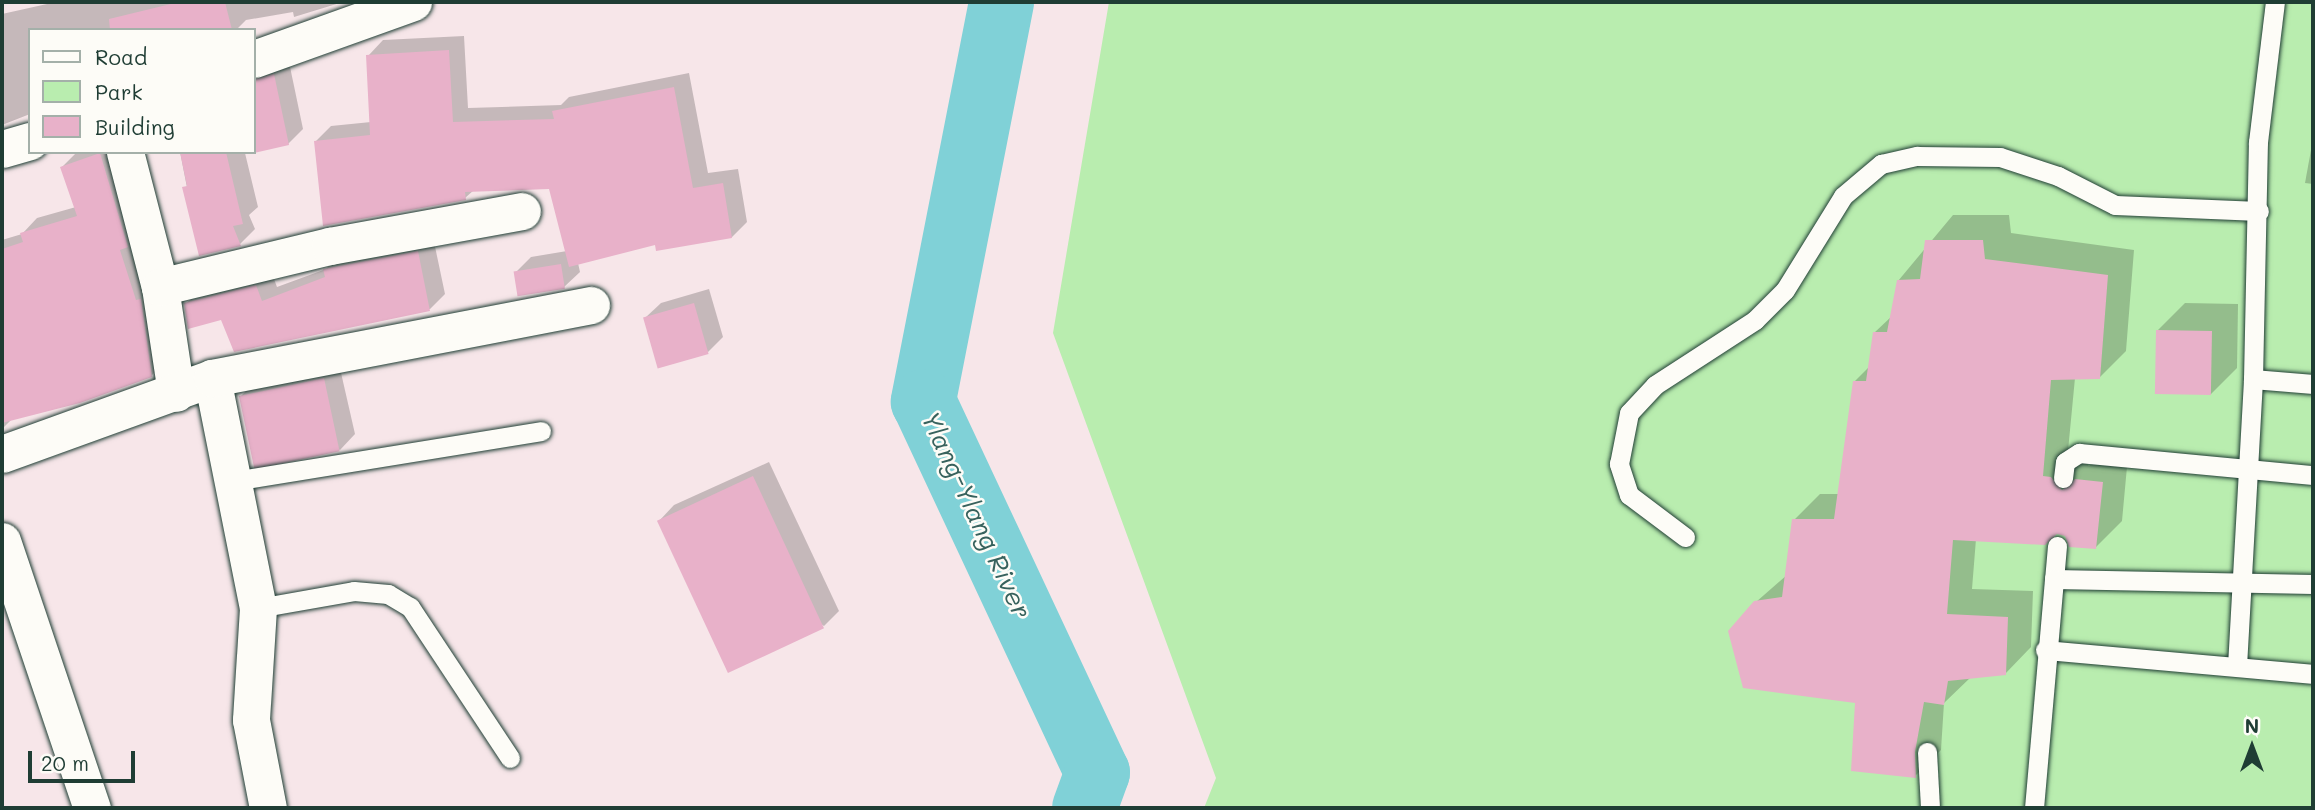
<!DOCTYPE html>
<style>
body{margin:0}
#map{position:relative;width:2315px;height:810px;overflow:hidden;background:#f7e6e9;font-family:Mali,sans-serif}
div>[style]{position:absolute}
.green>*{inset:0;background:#b9edaf}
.shadow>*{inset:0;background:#0003}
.river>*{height:65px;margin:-32.5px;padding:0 32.5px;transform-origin:32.5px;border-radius:32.5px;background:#80d1d7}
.building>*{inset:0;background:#e8b1c9;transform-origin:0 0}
.roads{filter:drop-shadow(0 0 2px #1f3d34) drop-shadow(0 0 2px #1f3d34)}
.service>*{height:19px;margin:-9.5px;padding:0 9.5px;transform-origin:9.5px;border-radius:9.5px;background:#fdfcf7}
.minor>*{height:37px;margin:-18.5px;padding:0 18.5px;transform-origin:18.5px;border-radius:18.5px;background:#fdfcf7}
span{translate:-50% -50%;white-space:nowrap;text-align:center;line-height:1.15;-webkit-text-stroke:5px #fdfcf7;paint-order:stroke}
.water-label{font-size:26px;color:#37625d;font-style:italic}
.frame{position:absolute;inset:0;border:4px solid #1f3d34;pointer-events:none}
.legend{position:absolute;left:28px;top:28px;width:228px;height:126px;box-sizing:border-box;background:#fdfcf7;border:2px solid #a4b0a9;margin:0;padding:9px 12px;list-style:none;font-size:21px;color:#1f3d34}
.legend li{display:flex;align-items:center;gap:14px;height:35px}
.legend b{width:35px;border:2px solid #a4b0a9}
.north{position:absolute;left:2217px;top:712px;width:70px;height:70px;-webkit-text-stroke:5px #fdfcf7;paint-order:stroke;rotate:0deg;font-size:19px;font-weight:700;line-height:28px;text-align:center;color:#1f3d34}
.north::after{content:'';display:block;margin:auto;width:24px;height:32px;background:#1f3d34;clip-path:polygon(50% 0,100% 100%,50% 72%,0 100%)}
.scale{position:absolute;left:28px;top:751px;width:107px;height:32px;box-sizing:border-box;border:4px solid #1f3d34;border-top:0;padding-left:9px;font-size:21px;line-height:24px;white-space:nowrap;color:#1f3d34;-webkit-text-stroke:5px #fdfcf7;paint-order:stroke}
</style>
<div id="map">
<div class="green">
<i style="clip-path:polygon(1109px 2px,2313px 2px,2313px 808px,1204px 808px,1216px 778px,1053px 333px)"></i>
</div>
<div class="shadow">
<i style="clip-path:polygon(56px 2px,343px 2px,294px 17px,293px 12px,246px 20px,236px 30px,30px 30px,30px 114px,2px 125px,2px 14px)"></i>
<i style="clip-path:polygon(464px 36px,468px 108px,561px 105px,569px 97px,689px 73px,708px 173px,738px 169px,747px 222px,732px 237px,656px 243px,578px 263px,580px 272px,564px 287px,516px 272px,531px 257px,567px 251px,551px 187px,474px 190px,465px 198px,316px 141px,331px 126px,371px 122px,368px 56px,383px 40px)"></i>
<i style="clip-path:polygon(254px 55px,289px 62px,303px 129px,288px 144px,254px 151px)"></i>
<i style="clip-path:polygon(2313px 139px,2313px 184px,2305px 183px)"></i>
<i style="clip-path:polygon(77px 152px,119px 152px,167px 360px,151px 376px,12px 419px,2px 429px,2px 240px,22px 234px,37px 218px,76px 207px,62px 167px)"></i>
<i style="clip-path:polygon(180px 152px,249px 152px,245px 153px,258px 207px,249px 215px,255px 229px,240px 244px,200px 254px)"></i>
<i style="clip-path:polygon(1953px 215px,2009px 215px,2011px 233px,2134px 250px,2126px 351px,2100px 377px,2075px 378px,2068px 451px,2077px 452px,2089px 466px,2103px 454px,2128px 456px,2122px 521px,2096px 547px,2057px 532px,1976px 539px,1972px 589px,2033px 591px,2031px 647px,2005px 674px,1971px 677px,1944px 703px,1941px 750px,1915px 776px,1857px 702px,1756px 602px,1787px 575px,1794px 520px,1820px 494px,1839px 494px,1854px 382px,1870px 366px,1874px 333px,1892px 316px,1898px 281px)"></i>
<i style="clip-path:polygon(433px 237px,445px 294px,430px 309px,222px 318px,186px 304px,201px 288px,271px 271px,277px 287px,326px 269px,340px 255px)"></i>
<i style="clip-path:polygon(709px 289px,723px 337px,708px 352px,645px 318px,661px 303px)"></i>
<i style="clip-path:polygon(2185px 303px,2238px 304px,2237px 368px,2210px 395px,2158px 330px)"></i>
<i style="clip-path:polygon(339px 364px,355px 434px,340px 450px,241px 396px,256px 381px)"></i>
<i style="clip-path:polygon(769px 462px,839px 611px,824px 626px,659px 521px,674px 505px)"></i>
</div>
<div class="river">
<i style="left:1001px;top:2px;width:407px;rotate:101.1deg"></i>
<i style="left:923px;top:401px;width:410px;rotate:64.9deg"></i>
<i style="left:1097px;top:772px;width:38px;rotate:110deg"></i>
</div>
<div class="building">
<i style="clip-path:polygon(179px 2px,225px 2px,232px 30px,110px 30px,109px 19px)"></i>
<i style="clip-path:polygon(449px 50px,453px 122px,554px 119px,552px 111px,674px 87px,693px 188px,723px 183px,732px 238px,656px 251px,655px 245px,569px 267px,549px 189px,465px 192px,466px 200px,323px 226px,314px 141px,370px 135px,366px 55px)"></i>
<i style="clip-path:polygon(274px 74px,289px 145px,254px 153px,254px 79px)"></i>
<i style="clip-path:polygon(180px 152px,226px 152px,243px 224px,233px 226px,241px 246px,199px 256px,182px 187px,187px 186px)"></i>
<i style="clip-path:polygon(100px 153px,128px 247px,120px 250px,136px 300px,141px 299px,152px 377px,80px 403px,2px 423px,2px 249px,23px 242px,20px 233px,77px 216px,60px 167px)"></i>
<i style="clip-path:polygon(1925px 240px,1983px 240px,1985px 259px,2108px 275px,2100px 379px,2051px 380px,2043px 476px,2051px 477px,2062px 490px,2075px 479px,2103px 482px,2096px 549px,2069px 547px,2065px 536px,2057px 534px,2045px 545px,1953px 540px,1947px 614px,2008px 617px,2006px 675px,1948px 681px,1944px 705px,1924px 702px,1915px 752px,1916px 778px,1851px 771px,1855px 703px,1743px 688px,1728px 631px,1754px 601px,1782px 597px,1792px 519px,1834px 519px,1853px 381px,1866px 381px,1873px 332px,1887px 332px,1897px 280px,1920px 279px)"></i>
<i style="clip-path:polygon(418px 251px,430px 311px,234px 352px,221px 320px,188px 329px,184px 303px,256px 285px,262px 301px,325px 277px,323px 269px)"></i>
<i style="left:561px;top:264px;width:25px;height:48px;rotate:81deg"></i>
<i style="left:694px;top:303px;width:53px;height:53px;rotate:74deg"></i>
<i style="left:2156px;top:330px;width:56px;height:64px;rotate:1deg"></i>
<i style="left:324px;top:378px;width:75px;height:87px;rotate:78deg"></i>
<i style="left:753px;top:476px;width:168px;height:106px;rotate:65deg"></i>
</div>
<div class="roads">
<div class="service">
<i style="left:2253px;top:379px;width:60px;rotate:4.8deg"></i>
<i style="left:2063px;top:478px;width:16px;rotate:-83deg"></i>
<i style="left:2065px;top:462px;width:17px;rotate:-33deg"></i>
<i style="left:2079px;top:453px;width:235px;rotate:5.4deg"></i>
<i style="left:233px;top:481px;width:312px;rotate:-9.2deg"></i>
<i style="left:1685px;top:537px;width:70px;rotate:-143.1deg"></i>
<i style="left:1629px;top:495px;width:33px;rotate:-108deg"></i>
<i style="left:1619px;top:464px;width:52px;rotate:-78.9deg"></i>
<i style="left:1629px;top:413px;width:38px;rotate:-47deg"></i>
<i style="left:1655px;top:385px;width:119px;rotate:-33deg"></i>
<i style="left:1755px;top:320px;width:42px;rotate:-45deg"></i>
<i style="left:1785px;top:290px;width:110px;rotate:-58.3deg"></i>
<i style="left:1843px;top:196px;width:50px;rotate:-40.1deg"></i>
<i style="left:1881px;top:164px;width:37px;rotate:-13deg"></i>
<i style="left:1917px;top:156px;width:83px;rotate:0.7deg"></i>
<i style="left:2000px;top:157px;width:61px;rotate:18.1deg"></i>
<i style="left:2058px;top:176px;width:64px;rotate:27deg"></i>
<i style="left:2115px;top:205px;width:144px;rotate:2.4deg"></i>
<i style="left:2057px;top:546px;width:33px;rotate:95deg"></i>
<i style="left:2054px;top:579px;width:259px;rotate:1.1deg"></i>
<i style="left:258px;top:608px;width:97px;rotate:-10deg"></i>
<i style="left:354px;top:591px;width:34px;rotate:5deg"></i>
<i style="left:388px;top:594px;width:26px;rotate:31deg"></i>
<i style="left:410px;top:607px;width:181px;rotate:56.5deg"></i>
<i style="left:2045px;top:650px;width:269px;rotate:5.1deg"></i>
<i style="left:2237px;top:666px;width:287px;rotate:-86.8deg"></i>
<i style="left:2253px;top:379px;width:237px;rotate:-88.8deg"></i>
<i style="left:2258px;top:142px;width:141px;rotate:-83.1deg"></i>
<i style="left:1927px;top:752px;width:56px;rotate:86.9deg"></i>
<i style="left:2034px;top:808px;width:230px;rotate:-85deg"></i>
</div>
<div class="minor">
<i style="left:254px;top:59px;width:169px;rotate:-19.7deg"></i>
<i style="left:2px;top:149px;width:29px;rotate:-16deg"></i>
<i style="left:125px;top:152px;width:139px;rotate:75.5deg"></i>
<i style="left:160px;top:287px;width:107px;rotate:81.4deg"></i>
<i style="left:160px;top:287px;width:175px;rotate:-13.6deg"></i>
<i style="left:330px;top:246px;width:195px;rotate:-10.3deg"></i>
<i style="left:212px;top:378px;width:235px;rotate:78.7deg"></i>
<i style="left:258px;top:608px;width:112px;rotate:93.6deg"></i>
<i style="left:251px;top:720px;width:90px;rotate:79.1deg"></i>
<i style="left:2px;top:454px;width:223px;rotate:-19.9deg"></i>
<i style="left:212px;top:378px;width:386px;rotate:-10.9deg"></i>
<i style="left:2px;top:541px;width:282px;rotate:71.4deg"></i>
</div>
</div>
<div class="water-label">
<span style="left:976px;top:515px;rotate:65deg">Ylang-Ylang River</span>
</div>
<div class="frame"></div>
<ul class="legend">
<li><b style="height:9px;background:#fdfcf7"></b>Road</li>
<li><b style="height:19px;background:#b9edaf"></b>Park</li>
<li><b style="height:19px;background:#e8b1c9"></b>Building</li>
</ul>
<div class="north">N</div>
<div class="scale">20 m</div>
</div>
